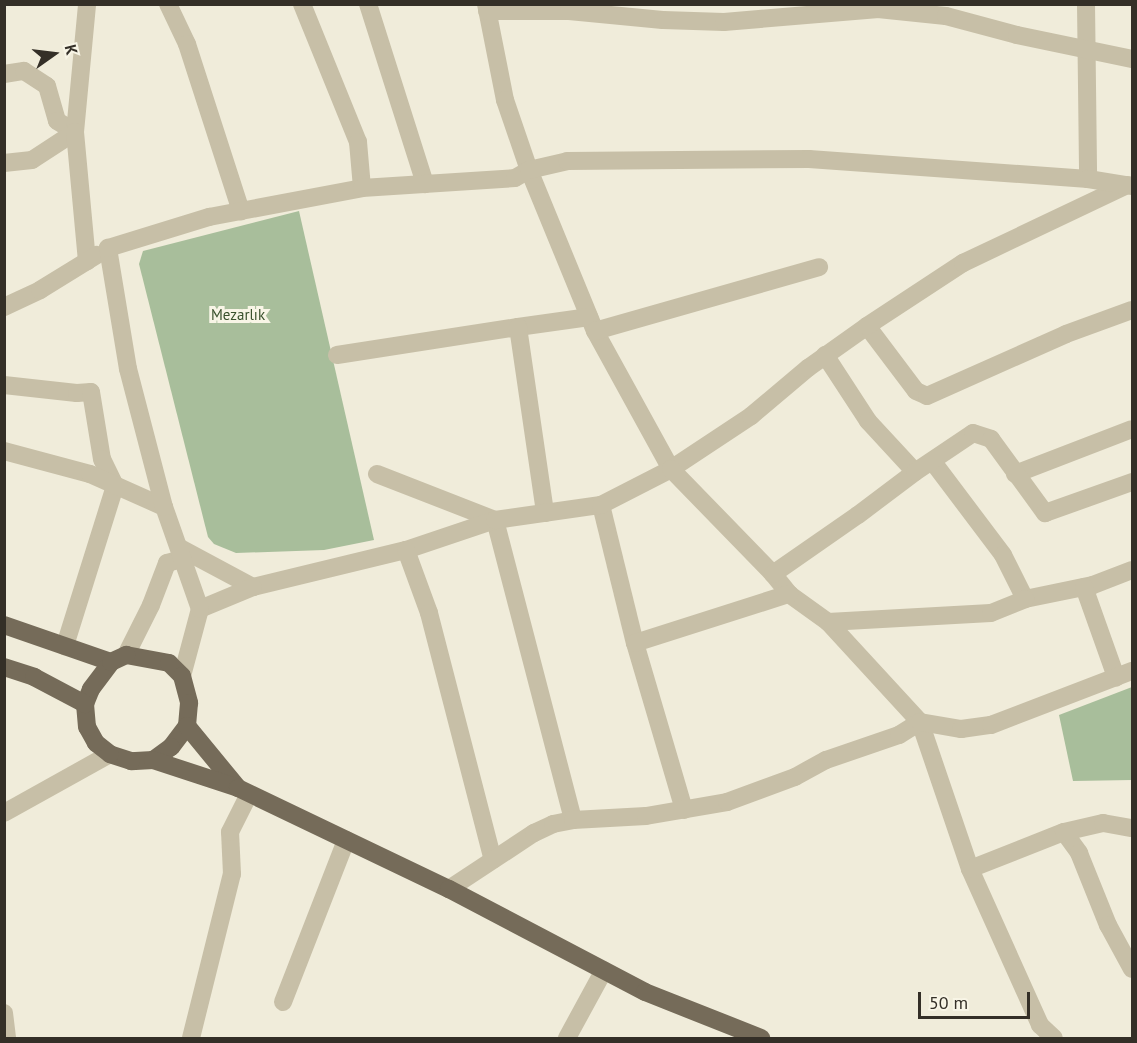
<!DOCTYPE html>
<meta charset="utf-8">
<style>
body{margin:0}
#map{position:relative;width:1137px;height:1043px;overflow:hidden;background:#f0ecda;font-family:"PT Sans",sans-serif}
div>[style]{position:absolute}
.green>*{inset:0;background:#a8be9b}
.minor>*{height:18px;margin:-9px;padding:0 9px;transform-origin:9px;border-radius:9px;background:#c7bfa7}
.major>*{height:18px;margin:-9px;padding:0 9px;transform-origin:9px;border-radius:9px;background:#756b59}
span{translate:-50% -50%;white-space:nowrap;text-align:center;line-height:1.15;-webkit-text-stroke:6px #f8f5e6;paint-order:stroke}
.park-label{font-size:15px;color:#39512c}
.frame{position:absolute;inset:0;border:6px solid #342f27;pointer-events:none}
.north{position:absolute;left:24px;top:24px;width:60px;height:60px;-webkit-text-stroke:4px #f8f5e6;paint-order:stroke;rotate:76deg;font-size:16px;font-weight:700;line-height:24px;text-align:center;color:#342f27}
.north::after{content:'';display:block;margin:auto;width:21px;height:27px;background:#342f27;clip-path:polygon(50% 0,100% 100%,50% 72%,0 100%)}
.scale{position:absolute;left:918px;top:992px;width:112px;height:27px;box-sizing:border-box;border:3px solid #342f27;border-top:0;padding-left:8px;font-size:18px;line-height:21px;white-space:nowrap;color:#342f27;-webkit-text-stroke:4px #f8f5e6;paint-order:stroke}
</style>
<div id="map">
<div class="green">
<i style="clip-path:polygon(299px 211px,374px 540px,324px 550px,236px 553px,214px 544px,208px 537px,139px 264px,143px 251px)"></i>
<i style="clip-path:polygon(1132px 687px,1132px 780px,1073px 781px,1059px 715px)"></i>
</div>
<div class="minor">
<i style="left:168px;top:4px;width:44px;rotate:64.6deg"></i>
<i style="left:187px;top:44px;width:176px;rotate:72.1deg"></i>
<i style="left:302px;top:4px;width:149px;rotate:67.9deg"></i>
<i style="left:358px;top:142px;width:46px;rotate:85deg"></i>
<i style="left:368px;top:4px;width:189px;rotate:72.4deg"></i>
<i style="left:486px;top:4px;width:98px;rotate:78.8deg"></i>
<i style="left:505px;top:100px;width:74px;rotate:71.1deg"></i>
<i style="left:529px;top:170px;width:174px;rotate:67.7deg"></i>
<i style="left:595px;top:331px;width:158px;rotate:61.2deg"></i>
<i style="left:671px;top:469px;width:96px;rotate:-33.5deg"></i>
<i style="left:751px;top:416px;width:75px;rotate:-40.1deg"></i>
<i style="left:808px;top:368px;width:72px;rotate:-35.4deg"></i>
<i style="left:867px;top:326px;width:81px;rotate:53deg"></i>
<i style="left:916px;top:391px;width:12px;rotate:24deg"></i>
<i style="left:927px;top:396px;width:152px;rotate:-24deg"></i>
<i style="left:1066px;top:334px;width:70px;rotate:-20deg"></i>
<i style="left:1086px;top:4px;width:175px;rotate:89.3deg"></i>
<i style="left:487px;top:11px;width:82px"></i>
<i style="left:569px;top:11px;width:94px;rotate:5.5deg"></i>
<i style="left:663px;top:20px;width:61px;rotate:1.9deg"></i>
<i style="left:724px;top:22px;width:155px;rotate:-4.8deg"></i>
<i style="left:878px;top:9px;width:68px;rotate:5.9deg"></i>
<i style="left:946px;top:16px;width:73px;rotate:15deg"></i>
<i style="left:1017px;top:35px;width:117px;rotate:11.8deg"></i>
<i style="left:4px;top:74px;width:20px;rotate:-9deg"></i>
<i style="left:24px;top:71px;width:27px;rotate:33deg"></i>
<i style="left:47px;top:86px;width:36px;rotate:74deg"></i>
<i style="left:57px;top:121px;width:21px;rotate:31deg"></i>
<i style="left:75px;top:132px;width:129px;rotate:-84.6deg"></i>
<i style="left:4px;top:163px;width:28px;rotate:-6deg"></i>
<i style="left:32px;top:160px;width:51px;rotate:-33.1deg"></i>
<i style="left:75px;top:132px;width:130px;rotate:84.7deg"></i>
<i style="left:4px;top:307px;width:40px;rotate:-25deg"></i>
<i style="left:40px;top:290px;width:67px;rotate:-31.6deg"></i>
<i style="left:867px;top:326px;width:115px;rotate:-33.3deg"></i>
<i style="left:963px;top:263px;width:182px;rotate:-25.4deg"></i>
<i style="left:518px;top:327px;width:72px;rotate:-8deg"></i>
<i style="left:595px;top:331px;width:233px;rotate:-15.9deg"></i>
<i style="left:337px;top:355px;width:183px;rotate:-8.8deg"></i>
<i style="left:518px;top:327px;width:188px;rotate:81.7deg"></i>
<i style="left:825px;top:355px;width:79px;rotate:56.9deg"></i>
<i style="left:868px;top:421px;width:69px;rotate:47.3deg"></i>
<i style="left:4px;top:385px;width:73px;rotate:6.3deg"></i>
<i style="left:77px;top:393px;width:14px;rotate:-4deg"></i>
<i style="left:91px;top:392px;width:68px;rotate:80.7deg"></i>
<i style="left:102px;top:459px;width:30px;rotate:64deg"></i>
<i style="left:115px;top:486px;width:168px;rotate:107.4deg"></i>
<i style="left:4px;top:451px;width:89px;rotate:15deg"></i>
<i style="left:90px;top:474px;width:81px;rotate:24deg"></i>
<i style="left:933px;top:462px;width:116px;rotate:53deg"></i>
<i style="left:1003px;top:555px;width:49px;rotate:63.4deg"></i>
<i style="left:1025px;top:599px;width:69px;rotate:-11.6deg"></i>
<i style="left:1093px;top:585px;width:42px;rotate:-21deg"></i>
<i style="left:377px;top:474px;width:127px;rotate:21.3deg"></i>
<i style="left:495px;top:520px;width:310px;rotate:75.4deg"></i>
<i style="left:1015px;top:474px;width:125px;rotate:-21deg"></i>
<i style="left:601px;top:505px;width:142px;rotate:76.2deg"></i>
<i style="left:635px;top:643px;width:174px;rotate:73.6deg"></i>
<i style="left:180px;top:548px;width:83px;rotate:28.1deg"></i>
<i style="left:253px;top:587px;width:157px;rotate:-13.6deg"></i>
<i style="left:406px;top:550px;width:94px;rotate:-18.6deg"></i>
<i style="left:495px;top:520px;width:107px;rotate:-8.1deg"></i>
<i style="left:601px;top:505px;width:79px;rotate:-27.2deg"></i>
<i style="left:671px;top:469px;width:146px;rotate:45.8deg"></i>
<i style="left:773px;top:574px;width:26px;rotate:51deg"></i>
<i style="left:789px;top:594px;width:48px;rotate:35.7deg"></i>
<i style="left:828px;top:622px;width:136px;rotate:47.4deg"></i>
<i style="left:920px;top:722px;width:155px;rotate:71.2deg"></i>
<i style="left:970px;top:869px;width:171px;rotate:65.8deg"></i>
<i style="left:1040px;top:1025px;width:19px;rotate:43deg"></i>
<i style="left:406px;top:550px;width:67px;rotate:69.9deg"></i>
<i style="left:429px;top:613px;width:255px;rotate:75.5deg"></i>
<i style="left:773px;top:574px;width:103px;rotate:-34.8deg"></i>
<i style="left:858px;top:515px;width:71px;rotate:-37deg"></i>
<i style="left:915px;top:472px;width:70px;rotate:-33.9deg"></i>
<i style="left:973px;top:433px;width:19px;rotate:18deg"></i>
<i style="left:991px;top:439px;width:92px;rotate:53.9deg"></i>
<i style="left:1045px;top:513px;width:92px;rotate:-19.6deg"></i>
<i style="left:1084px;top:587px;width:96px;rotate:70.4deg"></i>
<i style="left:200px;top:609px;width:57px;rotate:-22.5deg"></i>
<i style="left:828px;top:622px;width:163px;rotate:-3.2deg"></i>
<i style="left:991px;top:613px;width:37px;rotate:-22deg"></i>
<i style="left:635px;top:643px;width:162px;rotate:-17.7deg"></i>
<i style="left:126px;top:655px;width:56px;rotate:-63.4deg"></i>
<i style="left:151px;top:605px;width:45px;rotate:-69.1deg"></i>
<i style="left:167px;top:563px;width:16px;rotate:-15deg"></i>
<i style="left:182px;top:676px;width:69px;rotate:-75deg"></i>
<i style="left:200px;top:609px;width:108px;rotate:-109.4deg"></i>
<i style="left:164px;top:507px;width:143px;rotate:-104.6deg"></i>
<i style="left:128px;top:369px;width:123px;rotate:-99.4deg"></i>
<i style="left:108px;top:248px;width:106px;rotate:-17.1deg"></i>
<i style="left:209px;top:217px;width:156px;rotate:-10.7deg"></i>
<i style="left:362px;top:188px;width:153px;rotate:-3.7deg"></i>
<i style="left:515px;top:178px;width:16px;rotate:-30deg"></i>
<i style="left:529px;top:170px;width:39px;rotate:-13deg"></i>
<i style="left:567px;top:161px;width:242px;rotate:-0.5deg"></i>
<i style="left:809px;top:159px;width:280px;rotate:4.1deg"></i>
<i style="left:1088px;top:179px;width:45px;rotate:9deg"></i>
<i style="left:4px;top:813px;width:121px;rotate:-29.1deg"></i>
<i style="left:1064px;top:832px;width:26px;rotate:54deg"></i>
<i style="left:1079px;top:853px;width:78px;rotate:68.1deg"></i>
<i style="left:1108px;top:925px;width:50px;rotate:61.4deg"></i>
<i style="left:970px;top:869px;width:101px;rotate:-21.5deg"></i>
<i style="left:1064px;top:832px;width:40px;rotate:-13deg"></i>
<i style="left:1103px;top:823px;width:29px;rotate:10deg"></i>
<i style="left:449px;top:889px;width:102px;rotate:-33.4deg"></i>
<i style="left:534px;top:833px;width:21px;rotate:-25deg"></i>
<i style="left:553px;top:824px;width:20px;rotate:-11deg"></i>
<i style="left:573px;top:820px;width:73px;rotate:-3.1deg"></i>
<i style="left:646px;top:816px;width:82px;rotate:-9.8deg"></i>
<i style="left:727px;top:802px;width:72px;rotate:-20.2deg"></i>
<i style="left:795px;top:777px;width:35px;rotate:-29deg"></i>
<i style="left:826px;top:760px;width:77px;rotate:-18.9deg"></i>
<i style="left:899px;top:735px;width:25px;rotate:-32deg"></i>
<i style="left:920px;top:722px;width:42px;rotate:9.7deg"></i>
<i style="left:961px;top:729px;width:30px;rotate:-8deg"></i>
<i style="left:991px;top:725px;width:151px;rotate:-21deg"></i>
<i style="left:283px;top:1002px;width:174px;rotate:-68.7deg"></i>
<i style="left:4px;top:1013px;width:25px;rotate:83deg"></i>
<i style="left:191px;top:1038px;width:169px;rotate:-76deg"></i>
<i style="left:232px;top:874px;width:42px;rotate:-92.7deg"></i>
<i style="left:230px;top:832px;width:42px;rotate:-63.4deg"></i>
<i style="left:567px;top:1038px;width:77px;rotate:-61.4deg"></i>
</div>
<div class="major">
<i style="left:4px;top:625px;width:113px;rotate:19.1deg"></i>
<i style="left:126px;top:655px;width:44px;rotate:10.5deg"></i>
<i style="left:169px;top:663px;width:18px;rotate:45deg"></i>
<i style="left:182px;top:676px;width:28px;rotate:75deg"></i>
<i style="left:189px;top:703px;width:23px;rotate:95deg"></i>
<i style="left:187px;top:726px;width:26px;rotate:127deg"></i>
<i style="left:171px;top:747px;width:22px;rotate:144deg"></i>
<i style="left:153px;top:760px;width:22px;rotate:177deg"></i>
<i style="left:131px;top:761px;width:22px;rotate:-162deg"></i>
<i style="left:110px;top:754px;width:18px;rotate:-142deg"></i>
<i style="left:96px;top:743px;width:18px;rotate:-119deg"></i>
<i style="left:87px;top:727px;width:23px;rotate:-95deg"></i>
<i style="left:85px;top:704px;width:16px;rotate:-68deg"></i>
<i style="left:91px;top:689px;width:34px;rotate:-53deg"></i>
<i style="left:111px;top:662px;width:17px;rotate:-25deg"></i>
<i style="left:4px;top:667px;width:32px;rotate:18deg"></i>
<i style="left:34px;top:677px;width:58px;rotate:27.9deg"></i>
<i style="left:187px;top:726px;width:80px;rotate:50.6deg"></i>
<i style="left:153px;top:760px;width:89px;rotate:18.2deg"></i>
<i style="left:238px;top:788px;width:234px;rotate:25.6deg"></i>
<i style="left:449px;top:889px;width:221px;rotate:27.7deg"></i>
<i style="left:645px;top:992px;width:125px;rotate:21.6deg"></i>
</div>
<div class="park-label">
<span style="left:238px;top:315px">Mezarlık</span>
</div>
<div class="frame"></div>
<div class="north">K</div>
<div class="scale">50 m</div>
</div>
